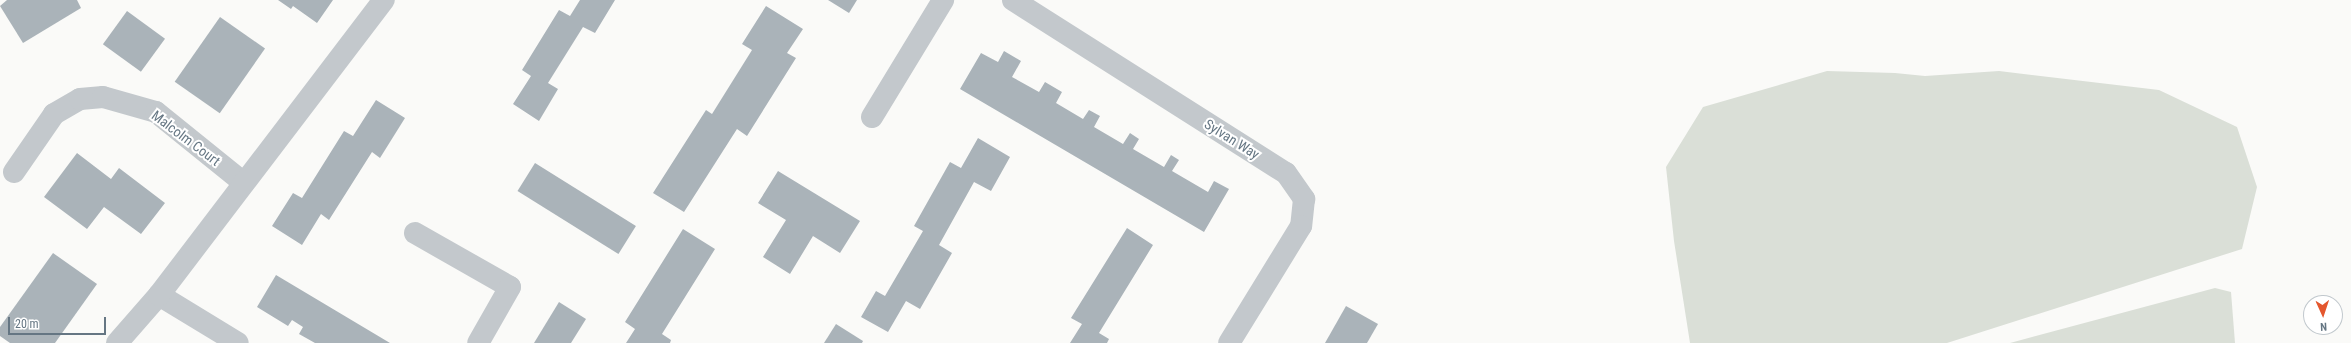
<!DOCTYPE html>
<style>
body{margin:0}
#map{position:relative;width:2351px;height:343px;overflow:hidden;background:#fafaf8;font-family:"Roboto Condensed",sans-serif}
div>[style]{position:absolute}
.green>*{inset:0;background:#dadfd7}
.building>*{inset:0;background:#aab3b9;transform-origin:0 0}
.minor>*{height:22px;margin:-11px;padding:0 11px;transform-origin:11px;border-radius:11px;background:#c3c8cc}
span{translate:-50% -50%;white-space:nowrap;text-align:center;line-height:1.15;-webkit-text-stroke:4px #fff;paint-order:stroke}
.street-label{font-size:14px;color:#657683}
.north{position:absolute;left:2303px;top:295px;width:40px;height:40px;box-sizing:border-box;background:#fff;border:1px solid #c1c8cd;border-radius:50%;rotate:177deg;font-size:11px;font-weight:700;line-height:16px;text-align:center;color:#657683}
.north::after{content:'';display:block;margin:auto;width:14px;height:18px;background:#e4572e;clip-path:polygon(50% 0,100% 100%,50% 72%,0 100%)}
.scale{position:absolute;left:8px;top:317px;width:98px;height:18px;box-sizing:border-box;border:2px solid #657683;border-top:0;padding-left:5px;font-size:12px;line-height:14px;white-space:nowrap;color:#657683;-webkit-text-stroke:3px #fff;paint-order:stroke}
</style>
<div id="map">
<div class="green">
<i style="clip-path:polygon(1827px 71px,1895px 73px,1925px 76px,1999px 71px,2159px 90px,2237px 127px,2257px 187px,2242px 249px,1947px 343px,1690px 343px,1674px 241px,1666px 167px,1703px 107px)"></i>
<i style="clip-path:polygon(2215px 288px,2231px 292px,2235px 343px,2010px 343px)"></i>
</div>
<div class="building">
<i style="clip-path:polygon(7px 0,77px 0,81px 8px,23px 43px,0 6px)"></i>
<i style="clip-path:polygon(278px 0,333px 0,317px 23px,293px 6px,291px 9px)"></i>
<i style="clip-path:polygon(580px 0,615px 0,595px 33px,583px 27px,548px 83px,558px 89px,539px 121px,513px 104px,531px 76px,522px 70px,559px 10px,570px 16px)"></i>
<i style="clip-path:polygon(828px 0,857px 0,849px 13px)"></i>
<i style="clip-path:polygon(766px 6px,803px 29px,787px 53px,796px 58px,747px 136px,737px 129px,684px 212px,653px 193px,706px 110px,712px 114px,752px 50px,742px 44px)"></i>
<i style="left:127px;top:11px;width:47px;height:41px;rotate:36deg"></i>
<i style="left:220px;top:17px;width:55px;height:79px;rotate:35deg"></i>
<i style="clip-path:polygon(1004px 51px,1021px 61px,1012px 77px,1039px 92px,1045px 82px,1062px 92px,1056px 103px,1083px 119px,1089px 110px,1100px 116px,1094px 127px,1123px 144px,1130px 133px,1139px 139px,1133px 149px,1164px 167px,1171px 155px,1179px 160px,1172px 171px,1208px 192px,1214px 181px,1229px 189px,1204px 232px,960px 89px,981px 53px,998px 62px)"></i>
<i style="clip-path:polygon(376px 100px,405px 118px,380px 158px,372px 152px,329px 220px,321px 214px,302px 245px,272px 226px,293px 193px,302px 198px,344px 131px,353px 136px)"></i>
<i style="clip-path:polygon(978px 138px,1010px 157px,991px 191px,974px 182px,939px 245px,952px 253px,920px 309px,906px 301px,888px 332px,861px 317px,876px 291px,885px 296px,923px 231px,914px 226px,950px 162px,961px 168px)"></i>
<i style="clip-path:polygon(77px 153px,111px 179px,119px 168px,165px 203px,141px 234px,104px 207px,87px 229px,44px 197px)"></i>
<i style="left:535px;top:163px;width:119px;height:33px;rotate:32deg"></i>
<i style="clip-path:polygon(778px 171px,860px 221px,840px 253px,813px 236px,790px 274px,763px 257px,786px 220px,758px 203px)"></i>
<i style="clip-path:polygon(1127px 228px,1153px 245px,1099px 333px,1109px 339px,1107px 343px,1070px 343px,1082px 324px,1071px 318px)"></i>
<i style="clip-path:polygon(683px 229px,715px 249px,662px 334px,671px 340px,670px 343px,626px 343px,635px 329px,625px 322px)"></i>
<i style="clip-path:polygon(53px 253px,97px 284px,55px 343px,10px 343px,0 336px,0 327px)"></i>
<i style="clip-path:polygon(276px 275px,390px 343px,315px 343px,299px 334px,303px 327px,292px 320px,288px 326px,257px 307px)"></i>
<i style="clip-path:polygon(559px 302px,586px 319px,571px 343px,534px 343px)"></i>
<i style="clip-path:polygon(1346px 306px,1378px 324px,1367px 343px,1325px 343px)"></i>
<i style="clip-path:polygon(836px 324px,863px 341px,862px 343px,824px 343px)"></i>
</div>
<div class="minor">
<i style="left:1013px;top:0;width:323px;rotate:32.4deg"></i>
<i style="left:1286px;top:173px;width:32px;rotate:55deg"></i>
<i style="left:1304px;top:199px;width:27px;rotate:96deg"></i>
<i style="left:1301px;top:226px;width:137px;rotate:121.6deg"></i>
<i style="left:872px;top:117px;width:137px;rotate:-58.7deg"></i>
<i style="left:14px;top:172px;width:70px;rotate:-55.4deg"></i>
<i style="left:54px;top:114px;width:30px;rotate:-30deg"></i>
<i style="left:80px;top:99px;width:23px;rotate:-5deg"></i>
<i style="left:103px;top:97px;width:55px;rotate:15.8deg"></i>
<i style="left:156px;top:112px;width:113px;rotate:38.9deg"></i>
<i style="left:415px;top:233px;width:109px;rotate:29.6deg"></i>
<i style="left:510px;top:287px;width:64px;rotate:119.7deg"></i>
<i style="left:159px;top:295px;width:92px;rotate:31.3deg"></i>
<i style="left:117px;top:343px;width:64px;rotate:-48.8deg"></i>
<i style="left:159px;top:295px;width:371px;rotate:-52.7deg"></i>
</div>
<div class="street-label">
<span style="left:186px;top:138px;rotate:37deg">Malcolm Court</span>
<span style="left:1232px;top:139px;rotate:32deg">Sylvan Way</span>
</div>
<div class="north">N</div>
<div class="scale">20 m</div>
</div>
